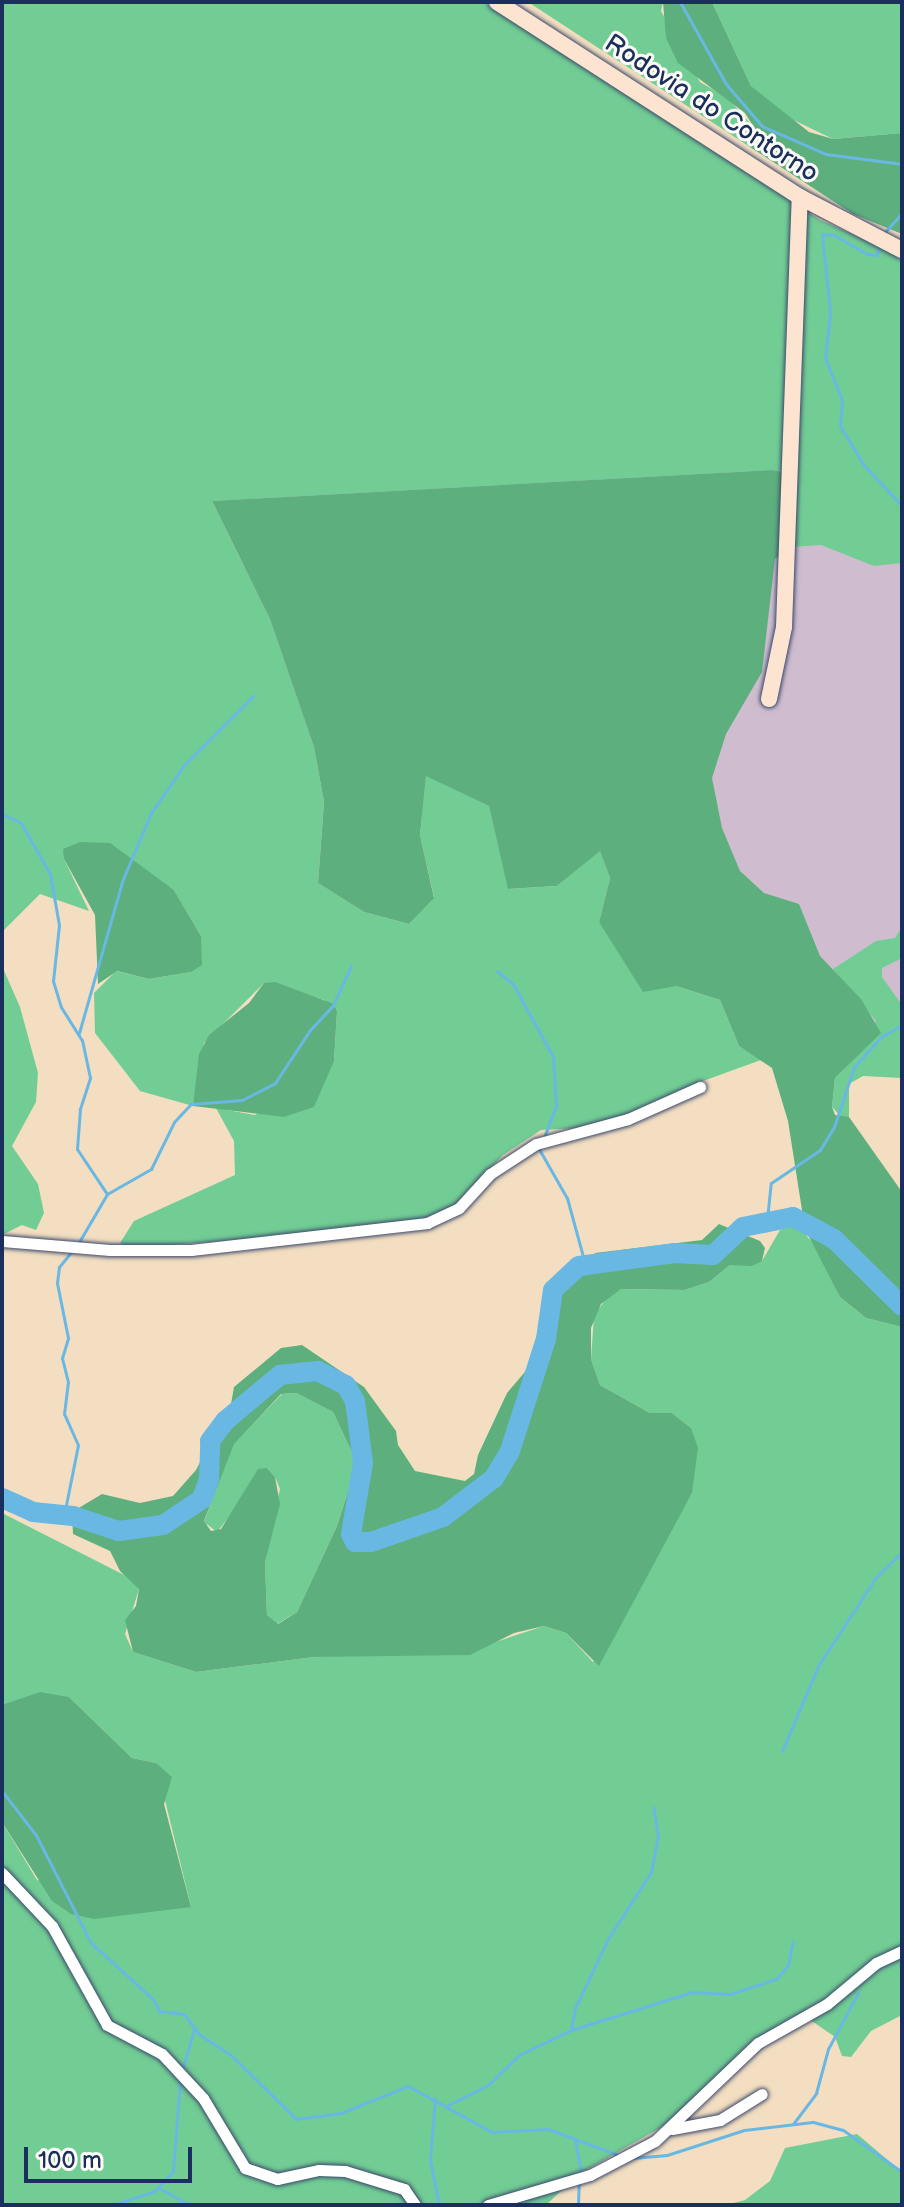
<!DOCTYPE html>
<style>
body{margin:0}
#map{position:relative;width:904px;height:2207px;overflow:hidden;background:#f3dec1;font-family:"Balsamiq Sans",sans-serif}
div>[style]{position:absolute}
.industrial>*{inset:0;background:#cfbdcf}
.green>*{inset:0;background:#72cd94}
.forest>*{inset:0;background:#5db07e}
.stream>*{height:3px;margin:-1.5px;padding:0 1.5px;transform-origin:1.5px;border-radius:1.5px;background:#69b8e3}
.river>*{height:20px;margin:-10px;padding:0 10px;transform-origin:10px;border-radius:10px;background:#69b8e3}
.roads{filter:drop-shadow(0 0 2px #3b496d) drop-shadow(0 0 2px #3b496d)}
.street>*{height:11px;margin:-5.5px;padding:0 5.5px;transform-origin:5.5px;border-radius:5.5px;background:#fff}
.secondary>*{height:16px;margin:-8px;padding:0 8px;transform-origin:8px;border-radius:8px;background:#fde4d1}
span{translate:-50% -50%;white-space:nowrap;text-align:center;line-height:1.15;-webkit-text-stroke:6px #fdfcf7;paint-order:stroke}
.street-label{font-size:26px;color:#1b2f5e}
.frame{position:absolute;inset:0;border:4px solid #1b2f5e;pointer-events:none}
.scale{position:absolute;left:24px;top:2147px;width:168px;height:36px;box-sizing:border-box;border:4px solid #1b2f5e;border-top:0;padding-left:10px;font-size:24px;line-height:28px;white-space:nowrap;color:#1b2f5e;-webkit-text-stroke:6px #fdfcf7;paint-order:stroke}
</style>
<div id="map">
<div class="industrial">
<i style="clip-path:polygon(902px 462px,902px 1063px,659px 871px,329px 793px,218px 496px)"></i>
</div>
<div class="green">
<i style="clip-path:polygon(2px 2px,484px 2px,820px 220px,902px 256px,902px 563px,874px 566px,821px 545px,791px 547px,787px 472px,772px 470px,212px 501px,270px 619px,314px 747px,324px 802px,318px 883px,364px 912px,409px 924px,434px 897px,420px 835px,426px 775px,489px 806px,509px 889px,557px 886px,600px 850px,610px 878px,599px 922px,676px 986px,720px 1000px,739px 1046px,761px 1060px,703px 1081px,673px 1101px,580px 1128px,541px 1130px,503px 1155px,454px 1206px,410px 1227px,129px 1248px,120px 1243px,134px 1221px,235px 1175px,234px 1141px,216px 1108px,255px 1115px,334px 1061px,337px 1012px,324px 1000px,264px 983px,204px 1043px,193px 1106px,140px 1091px,95px 1033px,94px 993px,116px 971px,149px 979px,191px 972px,201px 936px,174px 890px,122px 856px,64px 859px,89px 911px,40px 894px,4px 930px,2px 955px)"></i>
<i style="clip-path:polygon(528px 2px,663px 2px,661px 11px,700px 82px,728px 98px,755px 129px,750px 147px)"></i>
<i style="clip-path:polygon(712px 2px,902px 2px,902px 133px,833px 139px,781px 114px,751px 86px)"></i>
<i style="clip-path:polygon(902px 927px,902px 958px,882px 968px,882px 977px,902px 1005px,902px 1078px,863px 1076px,849px 1084px,849px 1117px,842px 1118px,832px 1107px,835px 1078px,857px 1056px,876px 1021px,833px 969px,876px 941px,895px 938px)"></i>
<i style="clip-path:polygon(2px 966px,20px 1007px,38px 1073px,36px 1102px,12px 1146px,38px 1184px,44px 1213px,36px 1230px,22px 1225px,2px 1235px)"></i>
<i style="clip-path:polygon(796px 1225px,818px 1248px,840px 1297px,866px 1318px,902px 1327px,902px 2015px,871px 2031px,851px 2057px,842px 2056px,835px 2037px,809px 2019px,753px 2051px,695px 2108px,579px 2174px,546px 2205px,2px 2205px,2px 1822px,37px 1880px,191px 1907px,156px 1763px,132px 1758px,69px 1697px,2px 1705px,2px 1513px,134px 1580px,139px 1589px,125px 1634px,133px 1652px,196px 1672px,314px 1657px,477px 1648px,544px 1626px,566px 1633px,593px 1662px,692px 1493px,692px 1464px,691px 1428px,672px 1413px,650px 1413px,600px 1385px,591px 1359px,594px 1315px,610px 1294px,621px 1289px,685px 1290px,709px 1282px,730px 1265px,762px 1261px,780px 1230px)"></i>
<i style="clip-path:polygon(296px 1393px,333px 1412px,357px 1463px,337px 1526px,297px 1612px,277px 1624px,267px 1615px,265px 1562px,280px 1489px,275px 1477px,267px 1468px,217px 1532px,204px 1522px,233px 1444px,282px 1394px)"></i>
<i style="clip-path:polygon(857px 2134px,902px 2172px,902px 2205px,726px 2205px,745px 2200px,770px 2181px,785px 2148px)"></i>
</div>
<div class="forest">
<i style="clip-path:polygon(663px 2px,712px 2px,751px 86px,809px 132px,833px 139px,902px 133px,902px 234px,853px 214px,750px 147px,755px 129px,745px 113px,678px 63px,666px 38px)"></i>
<i style="clip-path:polygon(772px 470px,788px 473px,785px 552px,775px 559px,762px 672px,726px 734px,712px 778px,722px 828px,740px 871px,764px 893px,799px 904px,820px 956px,861px 999px,881px 1033px,835px 1078px,832px 1107px,835px 1115px,849px 1117px,902px 1192px,902px 1327px,866px 1318px,840px 1297px,805px 1229px,788px 1121px,772px 1068px,739px 1046px,720px 1000px,676px 986px,643px 992px,599px 922px,610px 878px,600px 851px,557px 886px,508px 889px,489px 806px,426px 776px,420px 835px,434px 898px,409px 924px,364px 912px,318px 883px,324px 802px,314px 747px,270px 619px,212px 501px)"></i>
<i style="clip-path:polygon(80px 842px,110px 843px,174px 890px,201px 936px,202px 965px,191px 972px,149px 979px,117px 971px,98px 984px,95px 915px,64px 859px,63px 849px)"></i>
<i style="clip-path:polygon(275px 982px,334px 1004px,337px 1012px,334px 1061px,314px 1107px,284px 1117px,193px 1106px,199px 1054px,209px 1035px,249px 1003px,264px 983px)"></i>
<i style="clip-path:polygon(evenodd,719px 1224px,760px 1241px,765px 1248px,762px 1261px,752px 1266px,730px 1265px,709px 1282px,685px 1290px,621px 1289px,601px 1304px,591px 1328px,591px 1359px,600px 1385px,650px 1413px,672px 1413px,691px 1428px,698px 1448px,692px 1493px,599px 1666px,566px 1633px,544px 1626px,514px 1633px,470px 1655px,314px 1657px,196px 1672px,133px 1652px,125px 1620px,136px 1606px,139px 1589px,120px 1571px,110px 1551px,73px 1534px,72px 1512px,102px 1494px,140px 1503px,173px 1496px,196px 1470px,231px 1404px,234px 1387px,281px 1348px,302px 1345px,364px 1387px,396px 1431px,398px 1445px,415px 1471px,465px 1481px,474px 1474px,478px 1455px,507px 1393px,542px 1352px,563px 1291px,587px 1271px,595px 1253px,702px 1240px,719px 1224px,296px 1393px,333px 1412px,357px 1463px,337px 1526px,297px 1612px,278px 1624px,267px 1615px,265px 1562px,280px 1504px,275px 1477px,267px 1468px,258px 1469px,221px 1529px,211px 1531px,204px 1521px,234px 1444px,281px 1394px,296px 1393px)"></i>
<i style="clip-path:polygon(40px 1692px,69px 1697px,132px 1758px,156px 1763px,172px 1777px,164px 1804px,191px 1907px,94px 1919px,71px 1914px,52px 1901px,2px 1822px,2px 1705px)"></i>
</div>
<div class="stream">
<i style="left:680px;top:2px;width:94px;rotate:60.7deg"></i>
<i style="left:726px;top:84px;width:55px;rotate:49.4deg"></i>
<i style="left:762px;top:126px;width:70px;rotate:23.6deg"></i>
<i style="left:826px;top:154px;width:77px;rotate:7.5deg"></i>
<i style="left:884px;top:233px;width:27px;rotate:-48deg"></i>
<i style="left:880px;top:244px;width:11px;rotate:105deg"></i>
<i style="left:877px;top:255px;width:10px;rotate:-174deg"></i>
<i style="left:867px;top:254px;width:38px;rotate:-150deg"></i>
<i style="left:834px;top:235px;width:12px;rotate:-175deg"></i>
<i style="left:822px;top:234px;width:79px;rotate:84.2deg"></i>
<i style="left:830px;top:313px;width:45px;rotate:96.3deg"></i>
<i style="left:825px;top:358px;width:45px;rotate:68deg"></i>
<i style="left:842px;top:400px;width:26px;rotate:94deg"></i>
<i style="left:840px;top:426px;width:44px;rotate:58.8deg"></i>
<i style="left:863px;top:464px;width:57px;rotate:47.1deg"></i>
<i style="left:2px;top:814px;width:21px;rotate:25deg"></i>
<i style="left:21px;top:823px;width:59px;rotate:60.4deg"></i>
<i style="left:50px;top:874px;width:52px;rotate:80deg"></i>
<i style="left:59px;top:925px;width:56px;rotate:96.1deg"></i>
<i style="left:53px;top:981px;width:27px;rotate:73deg"></i>
<i style="left:61px;top:1007px;width:39px;rotate:58deg"></i>
<i style="left:82px;top:1040px;width:39px;rotate:78deg"></i>
<i style="left:90px;top:1078px;width:33px;rotate:108deg"></i>
<i style="left:80px;top:1109px;width:40px;rotate:94.3deg"></i>
<i style="left:77px;top:1149px;width:54px;rotate:56.3deg"></i>
<i style="left:497px;top:971px;width:21px;rotate:39deg"></i>
<i style="left:513px;top:984px;width:83px;rotate:61.3deg"></i>
<i style="left:553px;top:1057px;width:49px;rotate:86.5deg"></i>
<i style="left:556px;top:1106px;width:34px;rotate:111deg"></i>
<i style="left:79px;top:1033px;width:160px;rotate:-74.1deg"></i>
<i style="left:123px;top:879px;width:72px;rotate:-67deg"></i>
<i style="left:151px;top:813px;width:58px;rotate:-55.5deg"></i>
<i style="left:184px;top:765px;width:98px;rotate:-45deg"></i>
<i style="left:539px;top:1149px;width:56px;rotate:60.3deg"></i>
<i style="left:567px;top:1198px;width:68px;rotate:74.7deg"></i>
<i style="left:107px;top:1194px;width:51px;rotate:-29.6deg"></i>
<i style="left:151px;top:1169px;width:52px;rotate:-63.9deg"></i>
<i style="left:174px;top:1122px;width:25px;rotate:-47deg"></i>
<i style="left:191px;top:1104px;width:51px;rotate:-4.5deg"></i>
<i style="left:242px;top:1100px;width:37px;rotate:-27deg"></i>
<i style="left:275px;top:1083px;width:64px;rotate:-56.6deg"></i>
<i style="left:310px;top:1030px;width:34px;rotate:-47deg"></i>
<i style="left:333px;top:1005px;width:43px;rotate:-65.2deg"></i>
<i style="left:767px;top:1219px;width:36px;rotate:-84deg"></i>
<i style="left:771px;top:1183px;width:59px;rotate:-34deg"></i>
<i style="left:820px;top:1150px;width:27px;rotate:-59deg"></i>
<i style="left:834px;top:1127px;width:63px;rotate:-71.6deg"></i>
<i style="left:854px;top:1067px;width:40px;rotate:-48deg"></i>
<i style="left:881px;top:1037px;width:24px;rotate:-30deg"></i>
<i style="left:79px;top:1242px;width:56px;rotate:-59.7deg"></i>
<i style="left:64px;top:1515px;width:71px;rotate:-78.7deg"></i>
<i style="left:78px;top:1445px;width:34px;rotate:-114deg"></i>
<i style="left:64px;top:1414px;width:32px;rotate:-83deg"></i>
<i style="left:68px;top:1382px;width:25px;rotate:-104deg"></i>
<i style="left:62px;top:1358px;width:21px;rotate:-73deg"></i>
<i style="left:68px;top:1338px;width:56px;rotate:-101.3deg"></i>
<i style="left:57px;top:1283px;width:16px;rotate:-83deg"></i>
<i style="left:59px;top:1267px;width:21px;rotate:-51deg"></i>
<i style="left:782px;top:1751px;width:92px;rotate:-67deg"></i>
<i style="left:818px;top:1666px;width:106px;rotate:-56.9deg"></i>
<i style="left:876px;top:1577px;width:36px;rotate:-44deg"></i>
<i style="left:2px;top:1791px;width:56px;rotate:52.3deg"></i>
<i style="left:36px;top:1835px;width:121px;rotate:63deg"></i>
<i style="left:91px;top:1943px;width:84px;rotate:42.1deg"></i>
<i style="left:153px;top:1999px;width:13px;rotate:63deg"></i>
<i style="left:159px;top:2011px;width:25px;rotate:7deg"></i>
<i style="left:184px;top:2014px;width:26px;rotate:53deg"></i>
<i style="left:200px;top:2035px;width:38px;rotate:33deg"></i>
<i style="left:232px;top:2056px;width:90px;rotate:44.5deg"></i>
<i style="left:296px;top:2119px;width:45px;rotate:-7.6deg"></i>
<i style="left:341px;top:2113px;width:72px;rotate:-21.9deg"></i>
<i style="left:408px;top:2086px;width:96px;rotate:28.7deg"></i>
<i style="left:492px;top:2132px;width:56px;rotate:-3.1deg"></i>
<i style="left:548px;top:2129px;width:75px;rotate:20.4deg"></i>
<i style="left:571px;top:2030px;width:22px;rotate:-80deg"></i>
<i style="left:575px;top:2008px;width:76px;rotate:-64.4deg"></i>
<i style="left:608px;top:1939px;width:80px;rotate:-57.3deg"></i>
<i style="left:651px;top:1872px;width:36px;rotate:-79deg"></i>
<i style="left:658px;top:1837px;width:30px;rotate:-99deg"></i>
<i style="left:182px;top:2071px;width:44px;rotate:-74.1deg"></i>
<i style="left:435px;top:2098px;width:62px;rotate:94.6deg"></i>
<i style="left:430px;top:2160px;width:46px;rotate:78.7deg"></i>
<i style="left:448px;top:2105px;width:45px;rotate:-26.6deg"></i>
<i style="left:488px;top:2085px;width:43px;rotate:-44.1deg"></i>
<i style="left:519px;top:2055px;width:58px;rotate:-25.7deg"></i>
<i style="left:571px;top:2030px;width:127px;rotate:-17.4deg"></i>
<i style="left:692px;top:1992px;width:38px;rotate:3deg"></i>
<i style="left:730px;top:1994px;width:48px;rotate:-18.1deg"></i>
<i style="left:776px;top:1979px;width:18px;rotate:-49deg"></i>
<i style="left:788px;top:1965px;width:24px;rotate:-78deg"></i>
<i style="left:793px;top:2124px;width:39px;rotate:-53deg"></i>
<i style="left:816px;top:2093px;width:46px;rotate:-74.7deg"></i>
<i style="left:828px;top:2049px;width:64px;rotate:-61.8deg"></i>
<i style="left:575px;top:2139px;width:36px;rotate:80deg"></i>
<i style="left:633px;top:2158px;width:34px;rotate:-5deg"></i>
<i style="left:667px;top:2155px;width:81px;rotate:-18deg"></i>
<i style="left:744px;top:2130px;width:69px;rotate:-6.6deg"></i>
<i style="left:813px;top:2122px;width:31px;rotate:15deg"></i>
<i style="left:843px;top:2130px;width:72px;rotate:35.4deg"></i>
<i style="left:159px;top:2188px;width:35px;rotate:29deg"></i>
<i style="left:112px;top:2205px;width:45px;rotate:-18deg"></i>
<i style="left:155px;top:2191px;width:27px;rotate:-48deg"></i>
<i style="left:173px;top:2171px;width:92px;rotate:-85.6deg"></i>
<i style="left:578px;top:2205px;width:23px;rotate:-88deg"></i>
</div>
<div class="river">
<i style="left:2px;top:1498px;width:34px;rotate:24deg"></i>
<i style="left:33px;top:1512px;width:40px;rotate:5.7deg"></i>
<i style="left:73px;top:1516px;width:48px;rotate:18.1deg"></i>
<i style="left:119px;top:1531px;width:44px;rotate:-7.8deg"></i>
<i style="left:163px;top:1525px;width:47px;rotate:-33.7deg"></i>
<i style="left:202px;top:1499px;width:21px;rotate:-71deg"></i>
<i style="left:209px;top:1479px;width:38px;rotate:-88deg"></i>
<i style="left:210px;top:1441px;width:25px;rotate:-53deg"></i>
<i style="left:225px;top:1421px;width:72px;rotate:-39.9deg"></i>
<i style="left:280px;top:1375px;width:38px;rotate:-6deg"></i>
<i style="left:318px;top:1371px;width:31px;rotate:27deg"></i>
<i style="left:346px;top:1385px;width:18px;rotate:61deg"></i>
<i style="left:355px;top:1401px;width:63px;rotate:82.6deg"></i>
<i style="left:363px;top:1463px;width:72px;rotate:99.6deg"></i>
<i style="left:351px;top:1534px;width:9px;rotate:63deg"></i>
<i style="left:355px;top:1542px;width:16px"></i>
<i style="left:371px;top:1542px;width:76px;rotate:-19.1deg"></i>
<i style="left:443px;top:1517px;width:64px;rotate:-37.4deg"></i>
<i style="left:494px;top:1478px;width:31px;rotate:-59deg"></i>
<i style="left:510px;top:1451px;width:118px;rotate:-72.2deg"></i>
<i style="left:546px;top:1339px;width:49px;rotate:-81.9deg"></i>
<i style="left:553px;top:1290px;width:35px;rotate:-43deg"></i>
<i style="left:579px;top:1266px;width:97px;rotate:-7.7deg"></i>
<i style="left:675px;top:1253px;width:38px;rotate:3deg"></i>
<i style="left:713px;top:1255px;width:41px;rotate:-43deg"></i>
<i style="left:743px;top:1227px;width:51px;rotate:-11.3deg"></i>
<i style="left:793px;top:1217px;width:47px;rotate:28.2deg"></i>
<i style="left:834px;top:1239px;width:95px;rotate:44.6deg"></i>
</div>
<div class="roads">
<div class="street">
<i style="left:2px;top:1241px;width:108px;rotate:4.8deg"></i>
<i style="left:110px;top:1250px;width:81px"></i>
<i style="left:191px;top:1250px;width:238px;rotate:-6.5deg"></i>
<i style="left:427px;top:1223px;width:35px;rotate:-25deg"></i>
<i style="left:459px;top:1208px;width:46px;rotate:-47.6deg"></i>
<i style="left:490px;top:1174px;width:55px;rotate:-33.1deg"></i>
<i style="left:536px;top:1144px;width:95px;rotate:-15.2deg"></i>
<i style="left:628px;top:1119px;width:79px;rotate:-24deg"></i>
<i style="left:2px;top:1873px;width:73px;rotate:46.7deg"></i>
<i style="left:52px;top:1926px;width:113px;rotate:60.9deg"></i>
<i style="left:107px;top:2025px;width:62px;rotate:27.8deg"></i>
<i style="left:162px;top:2054px;width:60px;rotate:47deg"></i>
<i style="left:203px;top:2098px;width:82px;rotate:59deg"></i>
<i style="left:245px;top:2168px;width:34px;rotate:19deg"></i>
<i style="left:277px;top:2179px;width:43px;rotate:-12.1deg"></i>
<i style="left:319px;top:2170px;width:26px;rotate:2deg"></i>
<i style="left:345px;top:2171px;width:62px;rotate:17deg"></i>
<i style="left:404px;top:2189px;width:19px;rotate:55deg"></i>
<i style="left:672px;top:2129px;width:49px;rotate:-10.6deg"></i>
<i style="left:720px;top:2120px;width:49px;rotate:-31.8deg"></i>
<i style="left:488px;top:2205px;width:106px;rotate:-16.4deg"></i>
<i style="left:590px;top:2175px;width:73px;rotate:-27.6deg"></i>
<i style="left:655px;top:2141px;width:142px;rotate:-43.6deg"></i>
<i style="left:758px;top:2043px;width:79px;rotate:-29.5deg"></i>
<i style="left:827px;top:2004px;width:64px;rotate:-39.9deg"></i>
<i style="left:876px;top:1963px;width:29px;rotate:-25deg"></i>
</div>
<div class="secondary">
<i style="left:497px;top:2px;width:360px;rotate:32.8deg"></i>
<i style="left:800px;top:197px;width:115px;rotate:27.5deg"></i>
<i style="left:769px;top:699px;width:74px;rotate:-78.2deg"></i>
<i style="left:784px;top:627px;width:430px;rotate:-87.9deg"></i>
</div>
</div>
<div class="street-label">
<span style="left:711px;top:109px;rotate:33deg">Rodovia do Contorno</span>
</div>
<div class="frame"></div>
<div class="scale">100 m</div>
</div>
